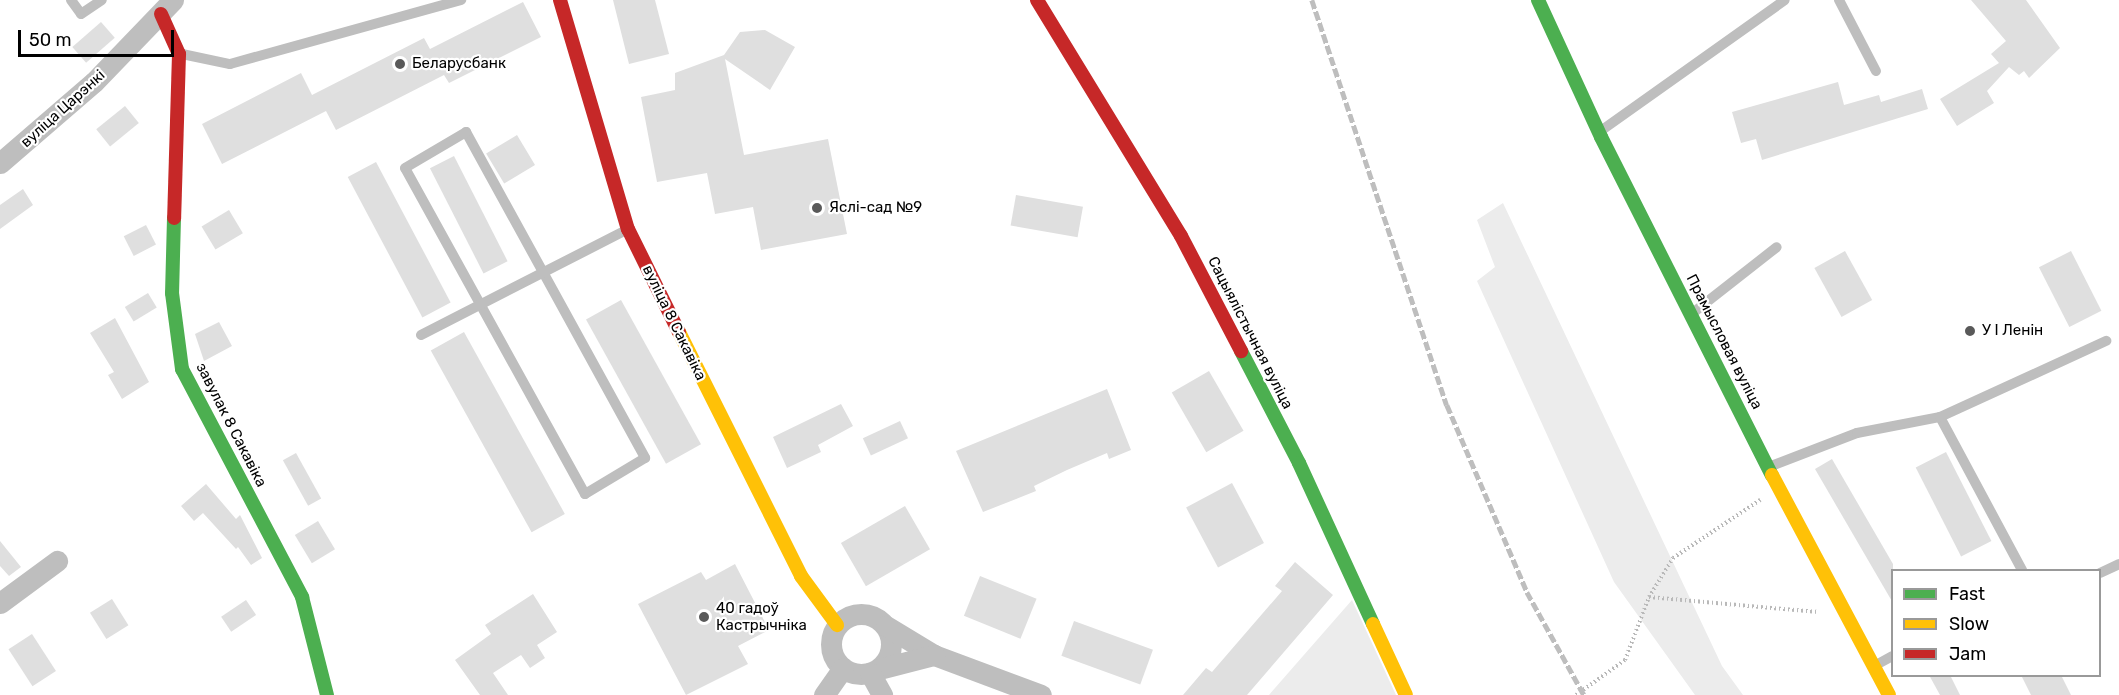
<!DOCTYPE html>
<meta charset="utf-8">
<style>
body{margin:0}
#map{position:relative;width:2119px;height:695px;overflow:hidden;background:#fff;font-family:Rubik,sans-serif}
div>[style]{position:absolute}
.green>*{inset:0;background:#ececec}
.building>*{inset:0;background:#dfdfdf;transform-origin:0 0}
.path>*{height:4px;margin-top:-2px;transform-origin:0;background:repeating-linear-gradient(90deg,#b9b9b9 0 1.5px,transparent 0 4.5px)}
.lane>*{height:10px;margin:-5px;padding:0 5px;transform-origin:5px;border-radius:5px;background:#bebebe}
.street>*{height:21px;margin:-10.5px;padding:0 10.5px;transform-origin:10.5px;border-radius:10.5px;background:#bebebe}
.street>.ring{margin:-10.5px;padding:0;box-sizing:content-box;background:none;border:21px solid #bebebe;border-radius:50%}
.fast>*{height:14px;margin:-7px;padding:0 7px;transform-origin:7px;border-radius:7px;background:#4caf50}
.slow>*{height:14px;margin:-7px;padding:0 7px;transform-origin:7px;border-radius:7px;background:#ffc107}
.jam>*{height:14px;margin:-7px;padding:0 7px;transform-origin:7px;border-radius:7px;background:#c62828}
.rail>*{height:4.5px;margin-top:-2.25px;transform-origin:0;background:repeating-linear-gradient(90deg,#bebebe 0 9px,transparent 0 12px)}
.dots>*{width:16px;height:16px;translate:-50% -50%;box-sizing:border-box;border:3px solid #fff;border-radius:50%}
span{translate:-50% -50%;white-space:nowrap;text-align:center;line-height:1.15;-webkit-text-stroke:4.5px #fff;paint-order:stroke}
.poi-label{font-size:15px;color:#000}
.left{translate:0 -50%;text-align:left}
.street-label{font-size:15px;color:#000}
.legend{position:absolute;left:1891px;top:569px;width:210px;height:108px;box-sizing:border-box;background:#fff;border:2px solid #999;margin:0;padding:8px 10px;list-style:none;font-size:18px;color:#000}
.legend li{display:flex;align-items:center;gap:12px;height:30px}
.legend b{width:30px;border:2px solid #999}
.scale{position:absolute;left:18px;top:30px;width:156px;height:27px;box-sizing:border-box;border:3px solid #000;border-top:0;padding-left:8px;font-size:18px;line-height:21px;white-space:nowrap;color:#000;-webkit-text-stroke:4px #fff;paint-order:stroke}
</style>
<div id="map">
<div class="green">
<i style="clip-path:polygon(1503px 203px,1722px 666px,1743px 695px,1695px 695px,1614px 582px,1477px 281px,1495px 267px,1477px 220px)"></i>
<i style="clip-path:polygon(1352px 600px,1396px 695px,1269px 695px)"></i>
</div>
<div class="building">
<i style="clip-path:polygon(613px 0,655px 0,669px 54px,629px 64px)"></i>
<i style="clip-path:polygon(1971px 0,2026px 0,2060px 48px,2029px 78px,2024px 71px,2019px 75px,2009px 67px,1987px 91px,1994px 103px,1957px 126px,1940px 99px,1999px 63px,1991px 54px,2006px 41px)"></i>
<i style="clip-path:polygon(523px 2px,541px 37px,449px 83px,444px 75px,336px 130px,326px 111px,222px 164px,202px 124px,301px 73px,312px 95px,424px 38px,430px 49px)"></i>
<i style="left:101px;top:22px;width:21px;height:38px;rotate:49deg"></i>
<i style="clip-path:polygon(765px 30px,795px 47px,770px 90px,725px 59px,744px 155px,828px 139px,847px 234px,761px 250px,753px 207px,715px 214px,707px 173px,657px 182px,641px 97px,675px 90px,675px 73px,724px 55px,740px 32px)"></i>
<i style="clip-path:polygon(1838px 82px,1844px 105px,1879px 95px,1881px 102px,1922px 89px,1928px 109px,1762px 160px,1756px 139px,1741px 143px,1732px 112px)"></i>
<i style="left:125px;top:106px;width:22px;height:37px;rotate:51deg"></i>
<i style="left:517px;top:135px;width:35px;height:36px;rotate:59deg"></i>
<i style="left:454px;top:156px;width:118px;height:27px;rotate:63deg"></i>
<i style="left:376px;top:162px;width:159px;height:32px;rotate:62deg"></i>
<i style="clip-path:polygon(23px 189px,33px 205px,0 229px,0 205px)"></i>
<i style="left:1016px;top:195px;width:68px;height:31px;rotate:10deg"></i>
<i style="left:229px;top:210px;width:27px;height:32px;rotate:59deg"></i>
<i style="left:146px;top:225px;width:22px;height:25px;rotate:63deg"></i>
<i style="left:1845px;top:251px;width:56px;height:35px;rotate:61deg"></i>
<i style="left:2071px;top:251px;width:67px;height:36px;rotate:63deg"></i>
<i style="left:148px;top:293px;width:17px;height:27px;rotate:59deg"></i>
<i style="left:621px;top:300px;width:165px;height:40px;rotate:61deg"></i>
<i style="clip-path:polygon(115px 318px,149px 382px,122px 399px,108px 375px,114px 372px,90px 333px)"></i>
<i style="clip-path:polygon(219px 322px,232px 346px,204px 361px,195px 334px)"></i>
<i style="left:464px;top:332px;width:208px;height:38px;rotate:61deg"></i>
<i style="left:1209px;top:371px;width:69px;height:43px;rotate:60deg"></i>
<i style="clip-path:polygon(1107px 389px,1131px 450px,1109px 459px,1107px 453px,1067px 470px,1034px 486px,1036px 491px,983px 512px,956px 451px)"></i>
<i style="clip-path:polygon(841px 404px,853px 426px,818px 445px,821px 452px,787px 468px,773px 437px)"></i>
<i style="left:900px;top:421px;width:19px;height:41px;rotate:65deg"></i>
<i style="left:1946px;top:452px;width:100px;height:34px;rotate:63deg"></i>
<i style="left:296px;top:453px;width:52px;height:15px;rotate:61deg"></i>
<i style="clip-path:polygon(1832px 459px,1893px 564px,1893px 603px,1815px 469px)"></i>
<i style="left:1232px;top:483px;width:68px;height:52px;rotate:62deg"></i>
<i style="clip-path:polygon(206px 484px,236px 519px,240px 515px,262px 558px,251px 565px,238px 547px,236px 549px,203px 513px,194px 521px,181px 506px)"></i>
<i style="left:905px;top:506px;width:50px;height:74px;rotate:60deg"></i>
<i style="left:318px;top:521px;width:33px;height:27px;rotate:59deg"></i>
<i style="clip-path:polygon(0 541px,21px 567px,9px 576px,0 566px)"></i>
<i style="clip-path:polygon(1295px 562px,1333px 595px,1247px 695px,1183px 695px,1206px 668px,1212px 672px,1282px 591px,1275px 586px)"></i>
<i style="clip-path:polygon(735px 564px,769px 630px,738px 646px,748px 664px,686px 695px,638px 604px,701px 572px,706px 580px)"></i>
<i style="left:980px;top:576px;width:61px;height:43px;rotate:22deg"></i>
<i style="clip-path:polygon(533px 594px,557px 632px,537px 645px,545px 658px,530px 668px,521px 655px,493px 673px,508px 695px,480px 695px,455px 660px,491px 634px,485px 625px)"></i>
<i style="left:112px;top:599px;width:31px;height:26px;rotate:58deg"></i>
<i style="left:246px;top:600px;width:18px;height:30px;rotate:56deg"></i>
<i style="left:1074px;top:621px;width:84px;height:37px;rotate:20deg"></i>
<i style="left:32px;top:634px;width:44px;height:28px;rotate:57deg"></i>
<i style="clip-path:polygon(1929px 675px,1950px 675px,1960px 695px,1940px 695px)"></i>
<i style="clip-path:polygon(2021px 675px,2061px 675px,2071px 695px,2031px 695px)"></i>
</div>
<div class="path">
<i style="left:1649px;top:597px;width:170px;rotate:5.1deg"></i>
<i style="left:1576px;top:695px;width:60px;rotate:-35.5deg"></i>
<i style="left:1625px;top:660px;width:67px;rotate:-69.1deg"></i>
<i style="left:1649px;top:597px;width:46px;rotate:-58.4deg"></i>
<i style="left:1673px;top:558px;width:105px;rotate:-33.7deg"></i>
</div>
<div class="lane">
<i style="left:71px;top:0;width:17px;rotate:54deg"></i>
<i style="left:81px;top:14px;width:25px;rotate:-34deg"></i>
<i style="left:1839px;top:0;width:80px;rotate:62.5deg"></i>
<i style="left:182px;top:54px;width:49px;rotate:11.8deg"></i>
<i style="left:230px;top:64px;width:240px;rotate:-15.5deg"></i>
<i style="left:1602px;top:130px;width:224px;rotate:-35.4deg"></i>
<i style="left:466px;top:132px;width:372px;rotate:61.2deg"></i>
<i style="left:645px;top:458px;width:70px;rotate:149deg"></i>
<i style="left:585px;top:494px;width:372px;rotate:-118.9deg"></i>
<i style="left:405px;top:168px;width:71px;rotate:-30.5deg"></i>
<i style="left:1694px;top:312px;width:105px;rotate:-38.1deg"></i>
<i style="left:421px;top:335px;width:233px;rotate:-27.1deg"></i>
<i style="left:1940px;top:417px;width:174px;rotate:61.8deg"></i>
<i style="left:1771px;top:466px;width:92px;rotate:-21deg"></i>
<i style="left:1857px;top:433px;width:85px;rotate:-10.9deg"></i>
<i style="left:1940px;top:417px;width:183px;rotate:-24.6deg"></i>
<i style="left:2100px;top:573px;width:21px;rotate:-25deg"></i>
<i style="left:1876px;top:665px;width:18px;rotate:-29deg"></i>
</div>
<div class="street">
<i style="left:0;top:163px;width:124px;rotate:-40.8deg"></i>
<i style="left:94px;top:82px;width:114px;rotate:-46.1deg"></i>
<i style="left:0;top:603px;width:71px;rotate:-36.4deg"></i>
<i class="ring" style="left:831px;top:614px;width:39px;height:39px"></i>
<i style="left:886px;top:626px;width:56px;rotate:31.1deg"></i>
<i style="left:934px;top:655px;width:114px;rotate:20.5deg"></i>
<i style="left:879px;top:669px;width:57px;rotate:-14.3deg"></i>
<i style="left:870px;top:673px;width:25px;rotate:61deg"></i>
<i style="left:824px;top:695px;width:33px;rotate:-55deg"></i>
</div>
<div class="fast">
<i style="left:1538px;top:0;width:151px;rotate:65.3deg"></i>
<i style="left:1601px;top:137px;width:379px;rotate:63.2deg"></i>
<i style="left:174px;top:218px;width:75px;rotate:91.5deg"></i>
<i style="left:172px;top:293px;width:77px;rotate:82.5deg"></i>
<i style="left:182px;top:369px;width:258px;rotate:62.2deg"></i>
<i style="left:302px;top:597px;width:101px;rotate:75.7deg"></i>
<i style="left:1241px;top:351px;width:126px;rotate:62.6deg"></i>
<i style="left:1299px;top:463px;width:177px;rotate:65.3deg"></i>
</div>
<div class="slow">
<i style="left:679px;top:332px;width:273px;rotate:63.4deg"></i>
<i style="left:801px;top:576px;width:61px;rotate:53.7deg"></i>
<i style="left:1772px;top:475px;width:249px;rotate:62deg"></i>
<i style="left:1373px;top:624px;width:78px;rotate:65.1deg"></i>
</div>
<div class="jam">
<i style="left:560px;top:0;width:239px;rotate:73.5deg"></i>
<i style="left:628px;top:229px;width:115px;rotate:63.7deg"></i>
<i style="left:1037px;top:0;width:276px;rotate:58.6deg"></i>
<i style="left:1181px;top:236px;width:130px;rotate:62.4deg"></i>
<i style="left:161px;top:14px;width:44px;rotate:65.8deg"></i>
<i style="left:179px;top:54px;width:164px;rotate:91.7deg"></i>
</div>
<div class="rail">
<i style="left:1312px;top:0;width:427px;rotate:71.6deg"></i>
<i style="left:1447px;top:405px;width:203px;rotate:66.8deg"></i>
<i style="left:1527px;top:592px;width:118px;rotate:61deg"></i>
</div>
<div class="dots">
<i style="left:400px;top:64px;background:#595959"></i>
<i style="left:817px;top:208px;background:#595959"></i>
<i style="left:1970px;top:331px;background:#595959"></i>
<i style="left:704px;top:617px;background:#595959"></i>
</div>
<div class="poi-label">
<span class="left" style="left:412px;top:64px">Беларусбанк</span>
<span class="left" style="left:829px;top:208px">Яслі-сад №9</span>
<span class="left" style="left:1982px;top:331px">У І Ленін</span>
<span class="left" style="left:716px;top:617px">40 гадоў<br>Кастрычніка</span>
</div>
<div class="street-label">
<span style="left:63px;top:109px;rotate:-42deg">вуліца Царэнкі</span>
<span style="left:674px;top:323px;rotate:64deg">вуліца 8 Сакавіка</span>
<span style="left:1250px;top:333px;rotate:63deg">Сацыялістычная вуліца</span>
<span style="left:1724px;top:342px;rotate:63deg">Прамысловая вуліца</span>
<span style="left:231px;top:425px;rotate:63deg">завулак 8 Сакавіка</span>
</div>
<ul class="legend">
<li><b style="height:8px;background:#4caf50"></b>Fast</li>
<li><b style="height:8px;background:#ffc107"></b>Slow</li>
<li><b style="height:8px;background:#c62828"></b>Jam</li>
</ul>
<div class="scale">50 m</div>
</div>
